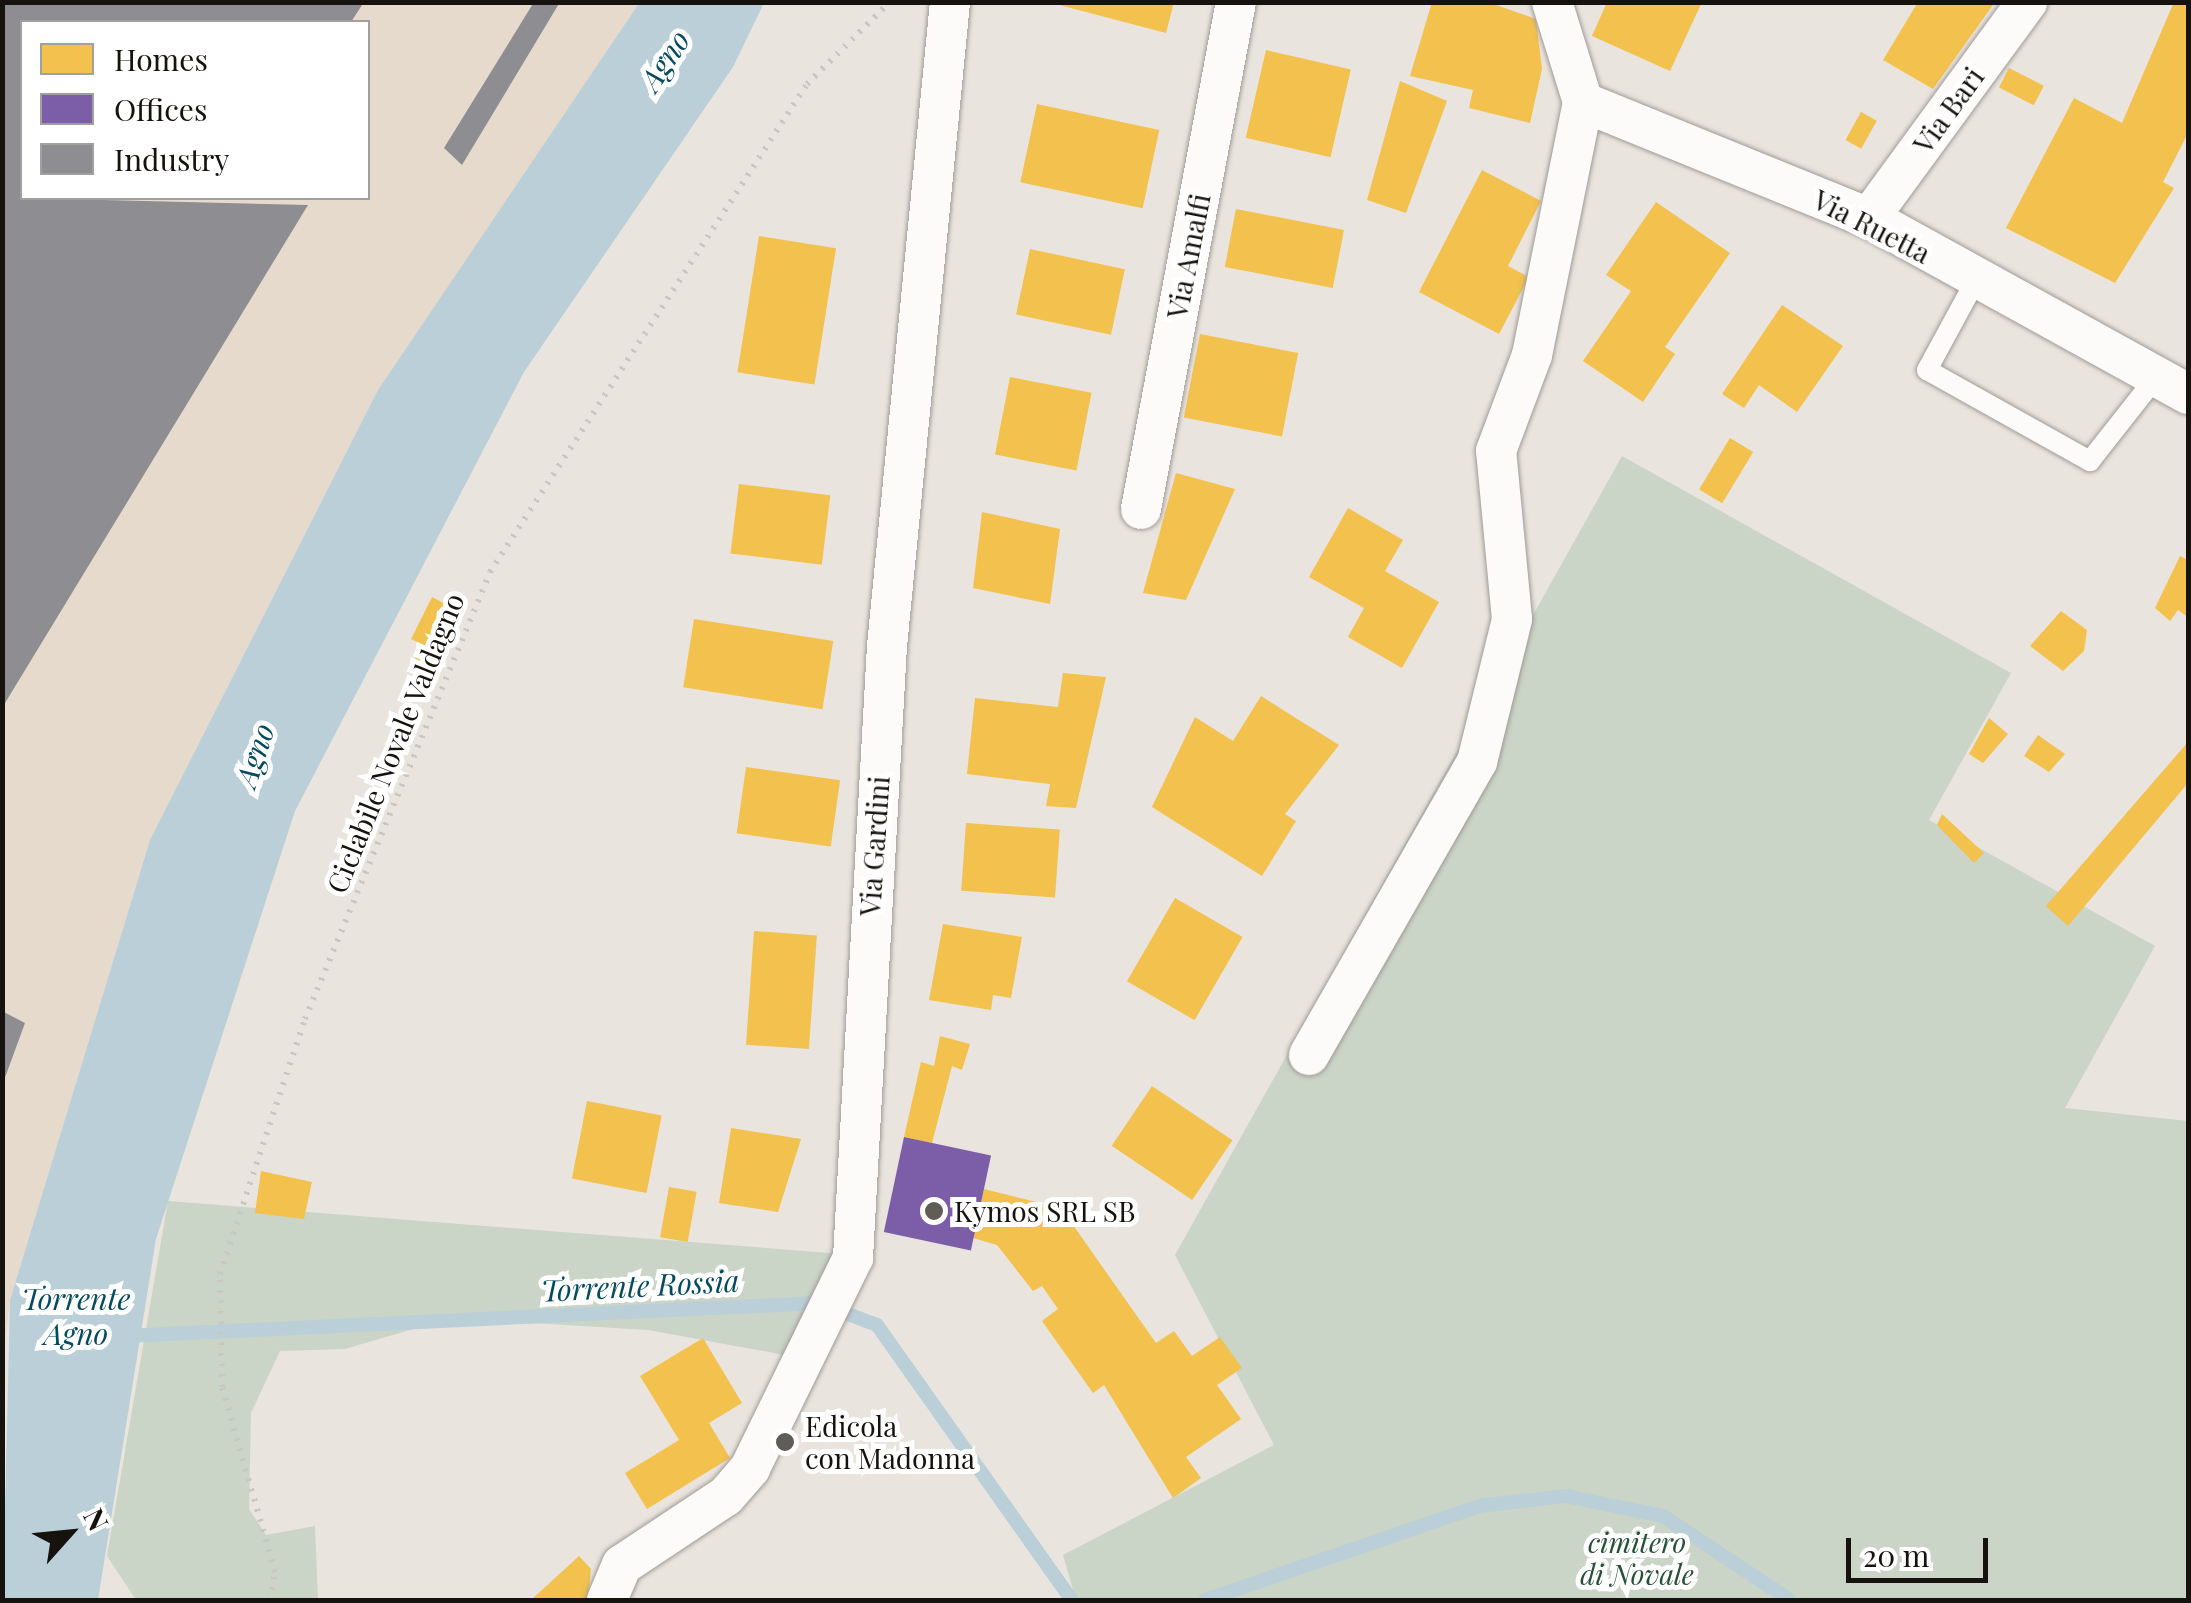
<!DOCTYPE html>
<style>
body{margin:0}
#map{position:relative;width:2191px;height:1603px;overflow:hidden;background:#eae4de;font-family:"Playfair Display",serif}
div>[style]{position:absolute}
.built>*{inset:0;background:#e6dacd}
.green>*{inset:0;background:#cad4c7}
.water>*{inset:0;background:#bacfd7}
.homes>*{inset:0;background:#f2c14e;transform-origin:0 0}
.offices>*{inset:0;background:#7b5ea7;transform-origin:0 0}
.industry>*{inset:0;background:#8d8d92}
.stream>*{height:14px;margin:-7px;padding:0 7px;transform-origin:7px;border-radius:7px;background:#bacfd7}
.path>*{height:6px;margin-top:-3px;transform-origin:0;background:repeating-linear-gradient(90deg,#c9c6c3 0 2.5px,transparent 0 10.5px)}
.roads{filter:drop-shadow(0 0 2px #a09b96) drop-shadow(0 0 2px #a09b96)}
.service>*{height:20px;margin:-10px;padding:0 10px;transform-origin:10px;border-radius:10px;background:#fcfbfa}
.minor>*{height:40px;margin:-20px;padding:0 20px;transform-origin:20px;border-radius:20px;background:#fcfbfa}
.dots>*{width:28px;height:28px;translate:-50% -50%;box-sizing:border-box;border:5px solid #fff;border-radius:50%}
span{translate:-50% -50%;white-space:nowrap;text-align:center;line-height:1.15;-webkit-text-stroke:10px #fff;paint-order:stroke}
.street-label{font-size:28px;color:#16120e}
.poi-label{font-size:28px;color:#16120e}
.left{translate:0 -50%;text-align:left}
.park-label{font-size:28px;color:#255235;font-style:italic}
.water-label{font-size:30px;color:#044b5f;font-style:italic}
.frame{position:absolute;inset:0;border:5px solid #16120e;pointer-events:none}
.legend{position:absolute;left:20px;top:20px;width:350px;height:180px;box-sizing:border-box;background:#fff;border:2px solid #a2a09f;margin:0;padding:12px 18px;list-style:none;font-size:30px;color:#16120e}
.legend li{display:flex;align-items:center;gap:20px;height:50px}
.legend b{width:50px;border:2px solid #a2a09f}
.north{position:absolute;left:20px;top:1483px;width:100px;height:100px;-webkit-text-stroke:8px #fff;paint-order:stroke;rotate:63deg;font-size:28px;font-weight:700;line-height:40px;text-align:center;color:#16120e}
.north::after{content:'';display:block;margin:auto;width:35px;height:45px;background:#16120e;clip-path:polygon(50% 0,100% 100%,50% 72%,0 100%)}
.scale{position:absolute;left:1846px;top:1538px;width:142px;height:45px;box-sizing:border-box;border:5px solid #16120e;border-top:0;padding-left:12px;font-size:30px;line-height:35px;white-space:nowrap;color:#16120e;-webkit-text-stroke:8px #fff;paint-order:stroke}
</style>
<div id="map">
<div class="built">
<i style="clip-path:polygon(evenodd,3px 3px,640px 3px,378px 390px,150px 840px,10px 1300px,3px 1359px,3px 3px,22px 22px,368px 22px,368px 198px,22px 198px,22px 22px)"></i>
</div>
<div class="green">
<i style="clip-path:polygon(1622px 456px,2011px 673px,1929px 820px,2155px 946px,2065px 1108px,2188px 1121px,2188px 1600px,1076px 1600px,1063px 1555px,1274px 1445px,1175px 1255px)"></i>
<i style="clip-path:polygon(168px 1201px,855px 1255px,812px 1360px,648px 1330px,451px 1318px,345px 1349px,280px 1351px,251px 1413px,249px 1509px,266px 1535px,315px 1526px,318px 1600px,136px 1600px,107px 1556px)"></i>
</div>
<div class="water">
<i style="clip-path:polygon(640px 2px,764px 3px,733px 67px,524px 372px,295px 811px,156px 1239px,98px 1600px,3px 1600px,10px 1300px,150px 840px,378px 390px)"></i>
</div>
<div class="homes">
<i style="clip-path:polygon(1048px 2px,1174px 2px,1166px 33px)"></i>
<i style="clip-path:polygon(1432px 2px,1488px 2px,1536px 19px,1542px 69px,1530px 123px,1469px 108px,1473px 90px,1410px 76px)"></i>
<i style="clip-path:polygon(1607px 2px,1702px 2px,1670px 71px,1592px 36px)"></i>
<i style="clip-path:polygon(1918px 2px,1995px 2px,1933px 89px,1883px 60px)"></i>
<i style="clip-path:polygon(2174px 2px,2188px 2px,2188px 133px,2163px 182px,2174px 188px,2115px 283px,2006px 228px,2074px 98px,2122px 123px)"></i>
<i style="left:1266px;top:50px;width:87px;height:90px;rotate:13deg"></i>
<i style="left:2009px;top:68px;width:39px;height:22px;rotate:27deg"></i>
<i style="clip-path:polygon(1400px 81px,1447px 101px,1406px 213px,1367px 200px)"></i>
<i style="left:1037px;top:104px;width:125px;height:80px;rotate:12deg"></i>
<i style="left:1861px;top:112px;width:18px;height:32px;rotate:29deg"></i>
<i style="clip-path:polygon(1482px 170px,1541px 201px,1508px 266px,1529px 277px,1499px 334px,1419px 292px)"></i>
<i style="clip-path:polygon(1656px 202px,1730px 253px,1665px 347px,1675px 354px,1643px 402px,1583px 361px,1631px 291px,1606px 275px)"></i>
<i style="left:1236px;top:209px;width:110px;height:59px;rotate:11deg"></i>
<i style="left:759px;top:236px;width:78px;height:138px;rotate:9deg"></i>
<i style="left:1030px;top:249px;width:97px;height:67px;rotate:12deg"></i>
<i style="clip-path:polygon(1782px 305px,1843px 346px,1797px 412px,1759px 385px,1744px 408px,1722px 394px)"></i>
<i style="left:1200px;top:334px;width:100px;height:85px;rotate:11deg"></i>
<i style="left:1010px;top:377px;width:83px;height:79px;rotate:11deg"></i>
<i style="left:1730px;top:438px;width:27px;height:60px;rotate:31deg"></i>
<i style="clip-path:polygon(1176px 473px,1235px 489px,1186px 600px,1143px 593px)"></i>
<i style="left:739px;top:484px;width:92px;height:70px;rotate:7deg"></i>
<i style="clip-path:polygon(1348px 508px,1403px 540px,1385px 571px,1439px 602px,1402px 668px,1348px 637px,1364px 608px,1309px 577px)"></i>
<i style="clip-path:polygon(982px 512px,1060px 529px,1050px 604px,973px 588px)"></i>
<i style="clip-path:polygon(2180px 556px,2188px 560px,2188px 617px,2178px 610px,2170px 621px,2155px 608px)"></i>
<i style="clip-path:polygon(432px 597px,463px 613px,436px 684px,409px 671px,422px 644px,411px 639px)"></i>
<i style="clip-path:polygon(2061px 611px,2087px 630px,2084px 651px,2063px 671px,2030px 646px)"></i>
<i style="left:694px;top:619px;width:141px;height:69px;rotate:9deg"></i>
<i style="clip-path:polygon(1063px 673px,1106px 677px,1076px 808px,1046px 806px,1050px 784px,967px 774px,975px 698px,1058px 707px)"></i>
<i style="clip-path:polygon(1261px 696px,1339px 745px,1285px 814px,1296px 821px,1262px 876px,1152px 807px,1195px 717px,1233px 741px)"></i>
<i style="clip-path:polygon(1989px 718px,2008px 734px,1983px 763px,1969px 754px)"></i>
<i style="clip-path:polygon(2038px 735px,2065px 754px,2049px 772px,2024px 756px)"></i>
<i style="clip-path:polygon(2188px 742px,2188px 783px,2068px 926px,2046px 906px)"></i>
<i style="left:746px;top:767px;width:95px;height:67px;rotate:8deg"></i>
<i style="clip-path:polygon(1942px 814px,1984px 853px,1974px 863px,1937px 825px)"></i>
<i style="left:966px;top:823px;width:94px;height:68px;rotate:4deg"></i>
<i style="left:1175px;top:898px;width:78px;height:96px;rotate:30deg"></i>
<i style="clip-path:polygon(943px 924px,1022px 937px,1011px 998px,993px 995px,991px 1010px,929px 1000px)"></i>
<i style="left:754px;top:931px;width:63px;height:114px;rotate:4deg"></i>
<i style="clip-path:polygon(940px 1036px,970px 1044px,962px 1070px,952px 1066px,932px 1143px,904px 1137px,921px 1062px,934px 1066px)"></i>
<i style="left:1152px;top:1086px;width:97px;height:72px;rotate:34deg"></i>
<i style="left:587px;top:1101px;width:76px;height:79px;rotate:11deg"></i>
<i style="clip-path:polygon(731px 1128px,801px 1139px,778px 1212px,719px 1203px)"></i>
<i style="clip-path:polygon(261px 1171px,312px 1182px,304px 1219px,255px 1213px)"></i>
<i style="left:669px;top:1187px;width:28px;height:51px;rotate:10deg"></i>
<i style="clip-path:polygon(984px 1189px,1061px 1208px,1156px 1343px,1174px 1331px,1192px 1356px,1220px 1337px,1242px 1368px,1217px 1385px,1241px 1419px,1186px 1457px,1201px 1478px,1173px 1498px,1104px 1385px,1093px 1393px,1042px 1321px,1058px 1309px,1042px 1286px,1033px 1291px,997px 1245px,973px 1238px)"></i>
<i style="clip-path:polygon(703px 1338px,742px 1403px,709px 1423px,730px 1458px,647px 1509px,625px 1473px,679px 1440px,640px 1376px)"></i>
<i style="clip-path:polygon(579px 1556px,591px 1569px,588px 1600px,531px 1600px)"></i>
</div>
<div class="offices">
<i style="left:904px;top:1137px;width:89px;height:97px;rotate:12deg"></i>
</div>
<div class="industry">
<i style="clip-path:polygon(2px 2px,364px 2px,351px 22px,22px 22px,22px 198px,308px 205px,2px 708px)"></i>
<i style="clip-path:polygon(534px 2px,560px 2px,462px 165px,444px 148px)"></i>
<i style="clip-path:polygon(2px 1011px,25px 1023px,3px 1083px,2px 1083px)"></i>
</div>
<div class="stream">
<i style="left:126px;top:1336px;width:694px;rotate:-2.73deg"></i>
<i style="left:819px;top:1303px;width:62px;rotate:20.8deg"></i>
<i style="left:877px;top:1325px;width:337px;rotate:54.7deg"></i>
<i style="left:1205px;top:1600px;width:290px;rotate:-18.9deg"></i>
<i style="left:1479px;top:1506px;width:88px;rotate:-6.6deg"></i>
<i style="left:1566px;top:1496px;width:99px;rotate:11.7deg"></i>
<i style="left:1663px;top:1516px;width:152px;rotate:33.5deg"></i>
</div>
<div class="path">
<i style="left:270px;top:1600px;width:28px;rotate:-80deg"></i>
<i style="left:275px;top:1572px;width:192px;rotate:-106deg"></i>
<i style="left:222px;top:1387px;width:113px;rotate:-91deg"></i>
<i style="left:220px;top:1274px;width:269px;rotate:-71.6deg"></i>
<i style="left:305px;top:1019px;width:484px;rotate:-67.5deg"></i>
<i style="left:490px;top:572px;width:582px;rotate:-56.99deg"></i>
<i style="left:807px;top:84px;width:117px;rotate:-44.7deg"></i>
</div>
<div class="roads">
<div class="service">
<i style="left:1977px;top:278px;width:105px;rotate:118.5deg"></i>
<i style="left:1927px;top:370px;width:187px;rotate:29.2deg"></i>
<i style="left:2090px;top:461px;width:108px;rotate:-51.8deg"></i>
</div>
<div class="minor">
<i style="left:1552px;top:2px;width:105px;rotate:72.8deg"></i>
<i style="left:1583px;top:102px;width:309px;rotate:22.1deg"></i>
<i style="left:1869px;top:218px;width:364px;rotate:28.9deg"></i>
<i style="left:1869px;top:218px;width:268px;rotate:-53.8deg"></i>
<i style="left:1141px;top:509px;width:516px;rotate:-79.39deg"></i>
<i style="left:1309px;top:1055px;width:338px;rotate:-60.2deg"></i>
<i style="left:1477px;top:762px;width:147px;rotate:-76.2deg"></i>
<i style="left:1512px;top:619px;width:169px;rotate:-95.4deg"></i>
<i style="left:1496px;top:451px;width:103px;rotate:-69.4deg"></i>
<i style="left:1532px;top:355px;width:258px;rotate:-78.6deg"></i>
<i style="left:607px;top:1600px;width:38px;rotate:-67deg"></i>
<i style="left:622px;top:1565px;width:125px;rotate:-33.6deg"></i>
<i style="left:726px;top:1496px;width:37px;rotate:-49deg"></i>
<i style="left:750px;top:1468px;width:234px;rotate:-63.9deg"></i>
<i style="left:853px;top:1258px;width:613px;rotate:-86.82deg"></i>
<i style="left:887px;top:646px;width:647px;rotate:-84.41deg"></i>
</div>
</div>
<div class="dots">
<i style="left:934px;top:1211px;background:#605c57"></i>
<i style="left:785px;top:1442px;background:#605c57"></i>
</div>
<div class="street-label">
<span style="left:1948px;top:110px;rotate:-54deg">Via Bari</span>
<span style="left:1872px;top:226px;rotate:27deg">Via Ruetta</span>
<span style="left:1188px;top:256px;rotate:-79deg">Via Amalfi</span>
<span style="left:395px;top:743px;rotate:-68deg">Ciclabile Novale Valdagno</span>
<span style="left:874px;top:846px;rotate:-86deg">Via Gardini</span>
</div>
<div class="poi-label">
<span class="left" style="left:954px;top:1211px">Kymos SRL SB</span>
<span class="left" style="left:805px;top:1442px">Edicola<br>con Madonna</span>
</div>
<div class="park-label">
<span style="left:1637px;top:1558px">cimitero<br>di Novale</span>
</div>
<div class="water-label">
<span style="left:664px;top:60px;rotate:-57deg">Agno</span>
<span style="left:254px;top:755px;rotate:-72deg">Agno</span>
<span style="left:640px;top:1285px;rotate:-3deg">Torrente Rossia</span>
<span style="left:76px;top:1315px">Torrente<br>Agno</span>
</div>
<div class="frame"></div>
<ul class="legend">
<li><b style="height:28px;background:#f2c14e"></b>Homes</li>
<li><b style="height:28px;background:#7b5ea7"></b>Offices</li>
<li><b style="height:28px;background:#8d8d92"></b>Industry</li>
</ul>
<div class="north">N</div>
<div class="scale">20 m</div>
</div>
